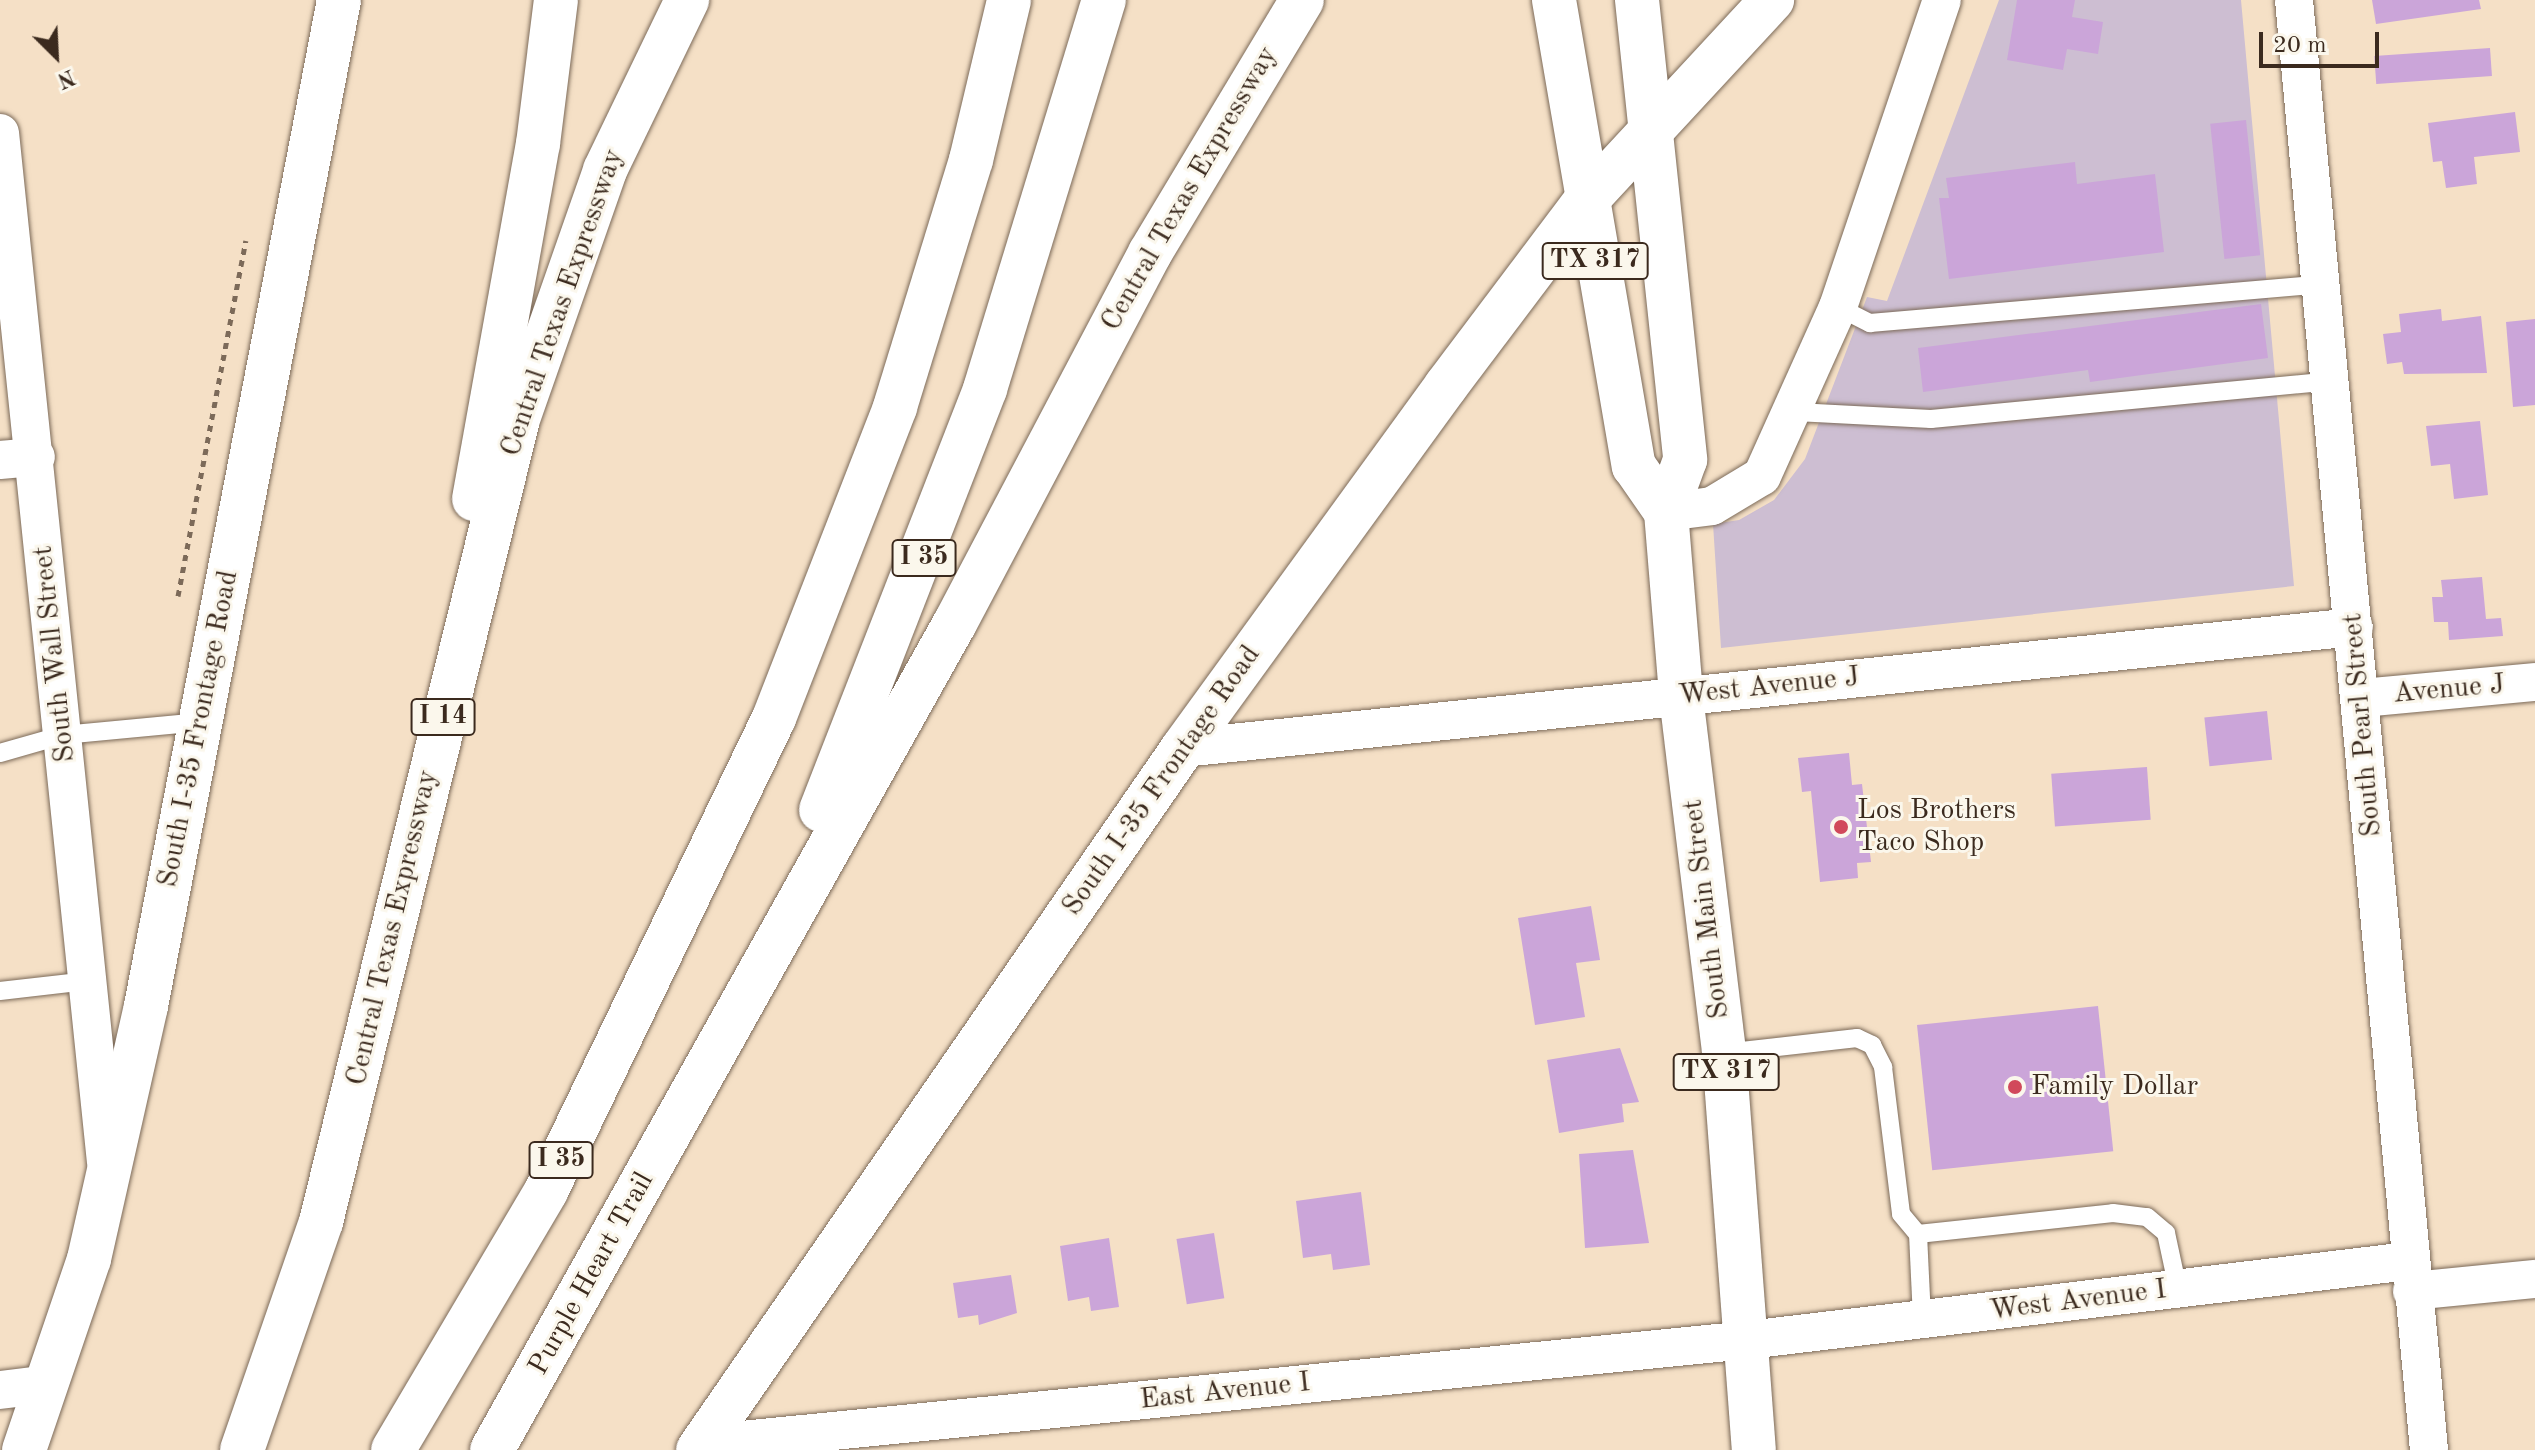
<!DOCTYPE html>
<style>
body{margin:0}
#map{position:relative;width:2535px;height:1450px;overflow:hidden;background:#f5e0c6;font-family:"Old Standard TT",serif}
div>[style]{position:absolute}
.industrial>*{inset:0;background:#cdbed2}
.building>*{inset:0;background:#cba5d9;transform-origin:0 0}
.path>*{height:5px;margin-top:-2.5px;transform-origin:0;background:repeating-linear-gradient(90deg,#7c6a59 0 6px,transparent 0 12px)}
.roads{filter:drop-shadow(0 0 2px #7c6a59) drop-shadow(0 0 2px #7c6a59)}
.service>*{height:18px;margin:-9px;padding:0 9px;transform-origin:9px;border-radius:9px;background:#fff}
.minor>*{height:38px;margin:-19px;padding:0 19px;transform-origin:19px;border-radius:19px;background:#fff}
.secondary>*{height:44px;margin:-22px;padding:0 22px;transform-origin:22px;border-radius:22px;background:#fff}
.primary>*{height:44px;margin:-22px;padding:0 22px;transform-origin:22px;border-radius:22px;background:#fff}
.motorway>*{height:44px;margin:-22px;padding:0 22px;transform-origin:22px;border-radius:22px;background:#fff}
.dots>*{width:22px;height:22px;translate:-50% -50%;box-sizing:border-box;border:4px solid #fbf7ec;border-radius:50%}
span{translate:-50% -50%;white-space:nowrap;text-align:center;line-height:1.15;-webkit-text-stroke:6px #fbf7ec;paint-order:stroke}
.shield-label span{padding:2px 6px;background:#fbf7ec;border:2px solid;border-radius:6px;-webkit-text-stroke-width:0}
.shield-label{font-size:26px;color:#3b2a1e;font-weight:700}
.street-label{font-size:28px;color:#3b2a1e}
.poi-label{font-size:28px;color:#3b2a1e}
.left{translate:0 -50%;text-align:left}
.north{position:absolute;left:16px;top:16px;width:80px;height:80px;-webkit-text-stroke:6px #fbf7ec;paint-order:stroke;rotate:156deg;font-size:22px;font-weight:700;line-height:32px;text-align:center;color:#3b2a1e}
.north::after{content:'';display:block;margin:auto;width:28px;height:36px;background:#3b2a1e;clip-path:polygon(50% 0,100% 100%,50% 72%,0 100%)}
.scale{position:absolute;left:2259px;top:32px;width:120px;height:36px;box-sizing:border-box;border:4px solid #3b2a1e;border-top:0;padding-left:10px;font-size:24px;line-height:28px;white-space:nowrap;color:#3b2a1e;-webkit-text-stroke:6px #fbf7ec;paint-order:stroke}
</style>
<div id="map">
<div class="industrial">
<i style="clip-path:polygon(1999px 0,2241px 0,2294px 586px,1721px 648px,1713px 524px,1739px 520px,1774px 500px,1805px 459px,1867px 297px,1887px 301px)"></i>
</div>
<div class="building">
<i style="clip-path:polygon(2017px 0,2075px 0,2072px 17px,2103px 22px,2098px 54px,2067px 49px,2063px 70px,2007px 60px)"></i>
<i style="clip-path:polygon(2372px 0,2479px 0,2481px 9px,2376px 24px)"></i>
<i style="left:2490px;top:48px;width:28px;height:116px;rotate:86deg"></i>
<i style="clip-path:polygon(2515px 112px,2520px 152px,2474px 157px,2477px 184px,2446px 188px,2442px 161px,2433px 162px,2428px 123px)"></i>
<i style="left:2246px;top:120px;width:136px;height:36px;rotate:84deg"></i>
<i style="clip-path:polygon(2075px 162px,2077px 184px,2155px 174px,2164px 252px,1949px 279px,1939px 198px,1949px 198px,1946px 178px)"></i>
<i style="clip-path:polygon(2261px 304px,2268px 358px,2090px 382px,2088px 370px,1923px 392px,1918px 348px)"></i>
<i style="clip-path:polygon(2441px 309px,2442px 321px,2481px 316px,2487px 373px,2404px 374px,2402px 362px,2387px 364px,2383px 334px,2401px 332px,2399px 314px)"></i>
<i style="clip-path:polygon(2535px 319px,2535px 405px,2513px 407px,2506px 322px)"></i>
<i style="clip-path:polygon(2480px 421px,2488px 495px,2454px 499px,2450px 464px,2431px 466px,2426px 426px)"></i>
<i style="clip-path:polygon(2482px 577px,2486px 619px,2501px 618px,2503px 636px,2449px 640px,2448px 622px,2434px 622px,2432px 597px,2443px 597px,2441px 580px)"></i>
<i style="left:2267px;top:711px;width:49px;height:63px;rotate:84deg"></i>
<i style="clip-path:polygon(1849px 753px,1852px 785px,1862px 784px,1871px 862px,1857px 863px,1858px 878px,1820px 882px,1811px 791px,1802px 792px,1798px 758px)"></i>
<i style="left:2147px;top:767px;width:53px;height:96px;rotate:86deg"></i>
<i style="clip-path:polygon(1591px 906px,1600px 960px,1576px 963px,1585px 1017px,1535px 1025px,1518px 918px)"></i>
<i style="left:2098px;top:1006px;width:146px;height:182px;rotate:84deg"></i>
<i style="clip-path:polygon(1620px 1048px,1639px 1102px,1622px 1104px,1624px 1122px,1559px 1133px,1547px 1060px)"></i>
<i style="clip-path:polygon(1633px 1150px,1649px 1243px,1585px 1248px,1579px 1154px)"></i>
<i style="clip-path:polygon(1361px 1192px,1370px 1265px,1333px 1270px,1331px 1254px,1303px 1258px,1296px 1201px)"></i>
<i style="left:1214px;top:1233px;width:66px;height:38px;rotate:81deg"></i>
<i style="clip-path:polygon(1109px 1238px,1119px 1307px,1091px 1311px,1089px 1297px,1068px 1301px,1060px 1246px)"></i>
<i style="clip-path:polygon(1011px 1275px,1017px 1313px,979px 1325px,978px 1315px,958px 1318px,953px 1283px)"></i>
</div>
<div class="path">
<i style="left:178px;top:596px;width:362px;rotate:-79.2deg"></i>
</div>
<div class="roads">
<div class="service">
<i style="left:1838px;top:307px;width:36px;rotate:27deg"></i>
<i style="left:1870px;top:323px;width:455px;rotate:-4.9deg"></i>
<i style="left:1796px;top:412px;width:135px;rotate:3deg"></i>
<i style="left:1931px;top:419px;width:403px;rotate:-5.4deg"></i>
<i style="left:0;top:753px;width:66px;rotate:-15.9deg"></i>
<i style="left:63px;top:735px;width:138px;rotate:-5.4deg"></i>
<i style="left:0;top:991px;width:89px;rotate:-6.5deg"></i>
<i style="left:1724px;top:1053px;width:134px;rotate:-6.4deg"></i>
<i style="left:1857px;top:1038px;width:17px;rotate:25deg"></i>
<i style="left:1872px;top:1045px;width:25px;rotate:63deg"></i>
<i style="left:1883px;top:1067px;width:148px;rotate:83deg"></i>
<i style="left:1901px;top:1214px;width:26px;rotate:50deg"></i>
<i style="left:1918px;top:1234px;width:196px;rotate:-6.1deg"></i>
<i style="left:2113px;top:1213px;width:34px;rotate:7deg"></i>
<i style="left:2147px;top:1217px;width:25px;rotate:40deg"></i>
<i style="left:2166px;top:1233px;width:57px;rotate:77.9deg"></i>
<i style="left:1918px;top:1234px;width:86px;rotate:87.3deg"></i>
</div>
<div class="minor">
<i style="left:2294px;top:0;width:1456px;rotate:84.68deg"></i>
<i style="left:0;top:133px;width:1034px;rotate:84.12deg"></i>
<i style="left:0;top:460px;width:36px;rotate:-5deg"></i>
<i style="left:1666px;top:512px;width:46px;rotate:-7.4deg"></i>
<i style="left:1712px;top:506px;width:58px;rotate:-31deg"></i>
<i style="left:1762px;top:476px;width:185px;rotate:-65.8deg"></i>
<i style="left:1838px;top:307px;width:324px;rotate:-71.3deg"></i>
<i style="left:2362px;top:698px;width:174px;rotate:-5.3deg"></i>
<i style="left:1183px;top:748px;width:1177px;rotate:-5.9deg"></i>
<i style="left:2412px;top:1291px;width:124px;rotate:-5.6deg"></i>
<i style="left:0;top:1390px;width:49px;rotate:-7deg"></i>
<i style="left:702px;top:1444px;width:1051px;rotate:-5.68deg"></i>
<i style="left:1748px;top:1340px;width:666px;rotate:-6.82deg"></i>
</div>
<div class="secondary">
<i style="left:24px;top:1450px;width:202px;rotate:-71.2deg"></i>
<i style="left:89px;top:1259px;width:259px;rotate:-77.3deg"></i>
<i style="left:146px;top:1006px;width:1024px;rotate:-79.14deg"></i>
<i style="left:698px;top:1450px;width:853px;rotate:-55.36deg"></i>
<i style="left:1183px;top:748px;width:447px;rotate:-54deg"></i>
<i style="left:1446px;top:386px;width:229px;rotate:-53deg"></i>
<i style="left:1584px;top:203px;width:277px;rotate:-47.2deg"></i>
</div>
<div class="primary">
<i style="left:1554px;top:0;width:473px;rotate:80.3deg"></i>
<i style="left:1634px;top:466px;width:56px;rotate:55.2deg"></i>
<i style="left:1637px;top:0;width:462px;rotate:84deg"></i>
<i style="left:1685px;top:460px;width:55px;rotate:110.1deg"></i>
<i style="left:1666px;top:512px;width:185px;rotate:85.3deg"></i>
<i style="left:1681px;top:696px;width:360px;rotate:83.1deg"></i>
<i style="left:1724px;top:1053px;width:398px;rotate:85.7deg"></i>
</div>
<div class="motorway">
<i style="left:474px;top:499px;width:361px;rotate:-79.8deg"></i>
<i style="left:538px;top:144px;width:145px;rotate:-82.9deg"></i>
<i style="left:821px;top:810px;width:452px;rotate:-68.7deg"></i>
<i style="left:985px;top:389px;width:407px;rotate:-73deg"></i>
<i style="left:242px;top:1450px;width:241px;rotate:-70.9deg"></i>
<i style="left:321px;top:1222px;width:827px;rotate:-76.22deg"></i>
<i style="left:518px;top:419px;width:264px;rotate:-70.7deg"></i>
<i style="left:605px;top:170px;width:189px;rotate:-64.2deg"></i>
<i style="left:393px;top:1450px;width:301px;rotate:-59.4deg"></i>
<i style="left:546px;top:1191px;width:525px;rotate:-64.26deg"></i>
<i style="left:774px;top:718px;width:334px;rotate:-68.7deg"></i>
<i style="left:895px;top:407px;width:258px;rotate:-72.9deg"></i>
<i style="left:971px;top:160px;width:164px;rotate:-76.6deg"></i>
<i style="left:492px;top:1450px;width:948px;rotate:-60.76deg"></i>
<i style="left:955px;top:623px;width:418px;rotate:-62.2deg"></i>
<i style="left:1150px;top:253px;width:295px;rotate:-59deg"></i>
</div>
</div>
<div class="dots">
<i style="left:1841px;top:827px;background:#d1495b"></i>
<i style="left:2015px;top:1087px;background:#d1495b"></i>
</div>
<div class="shield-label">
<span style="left:1595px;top:261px">TX 317</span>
<span style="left:924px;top:558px">I 35</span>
<span style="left:443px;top:717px">I 14</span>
<span style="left:1726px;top:1072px">TX 317</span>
<span style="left:561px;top:1160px">I 35</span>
</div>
<div class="street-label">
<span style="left:1190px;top:189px;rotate:-60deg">Central Texas Expressway</span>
<span style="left:563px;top:303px;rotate:-71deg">Central Texas Expressway</span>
<span style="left:55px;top:654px;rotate:-96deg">South Wall Street</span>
<span style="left:1769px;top:687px;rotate:-6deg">West Avenue J</span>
<span style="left:2449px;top:690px;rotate:-5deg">Avenue J</span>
<span style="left:2363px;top:725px;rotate:-95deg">South Pearl Street</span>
<span style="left:199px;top:729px;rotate:-79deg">South I-35 Frontage Road</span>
<span style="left:1162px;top:781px;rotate:-55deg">South I-35 Frontage Road</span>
<span style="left:1707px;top:909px;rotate:-97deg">South Main Street</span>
<span style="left:393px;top:928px;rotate:-77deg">Central Texas Expressway</span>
<span style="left:592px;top:1274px;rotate:-61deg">Purple Heart Trail</span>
<span style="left:2078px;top:1301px;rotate:-7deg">West Avenue I</span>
<span style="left:1225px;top:1392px;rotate:-6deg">East Avenue I</span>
</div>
<div class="poi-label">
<span class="left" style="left:1857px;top:827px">Los Brothers<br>Taco Shop</span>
<span class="left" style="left:2031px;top:1087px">Family Dollar</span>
</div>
<div class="north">N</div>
<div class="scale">20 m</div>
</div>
